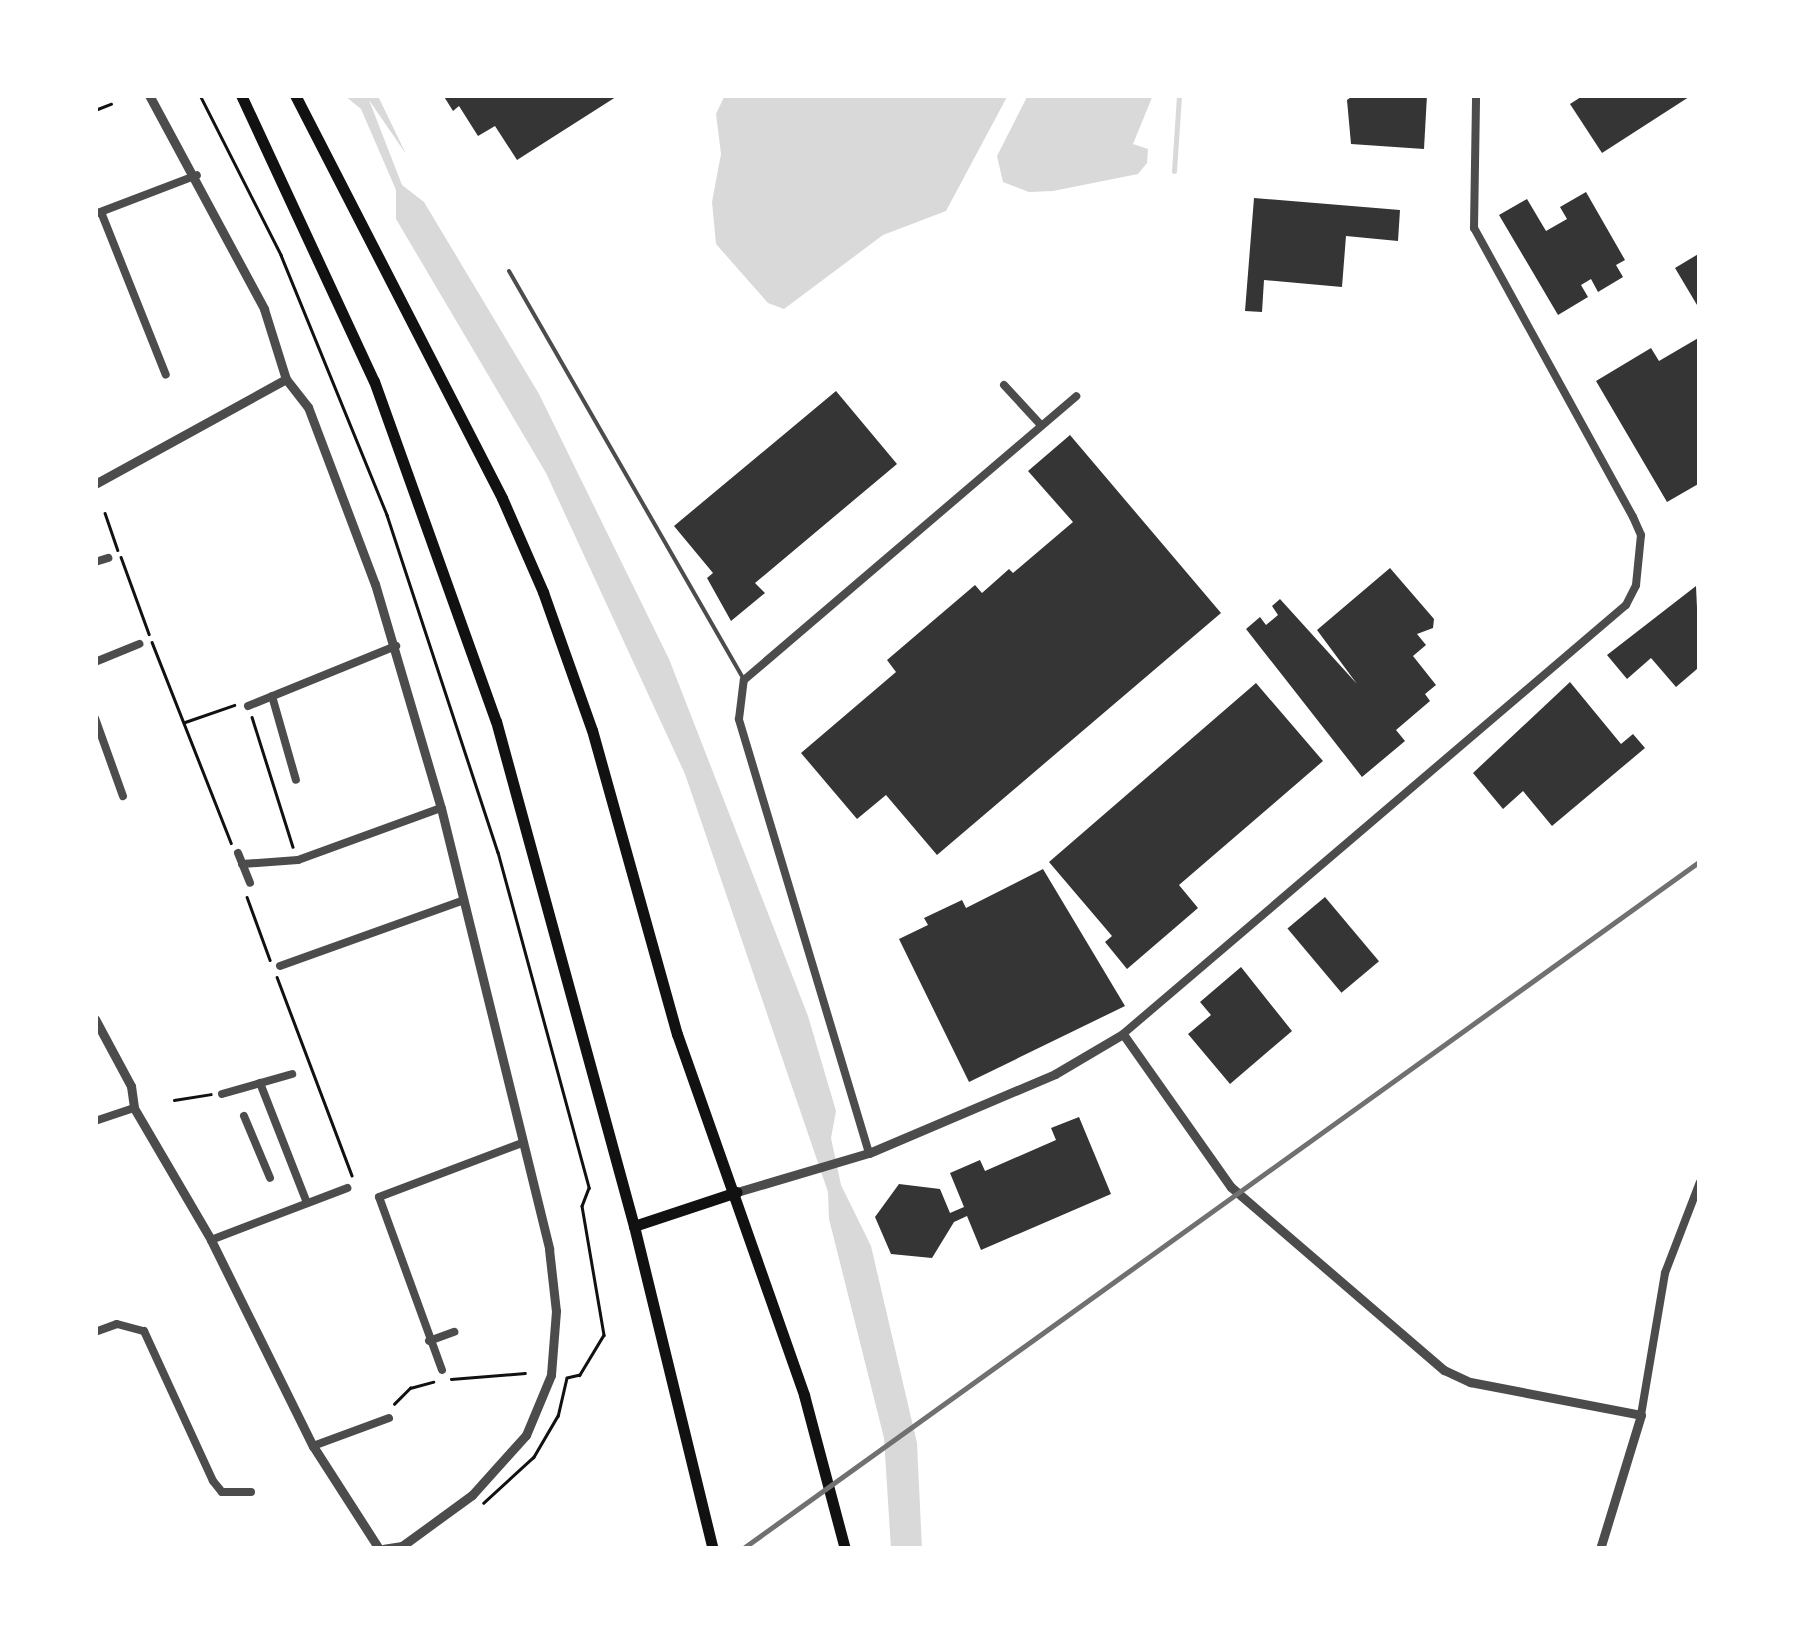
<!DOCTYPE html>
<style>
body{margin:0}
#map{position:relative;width:1795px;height:1644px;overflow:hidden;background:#fff;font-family:"Roboto Condensed",sans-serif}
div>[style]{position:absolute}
.water>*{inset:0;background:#d9d9d9}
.stream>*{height:5px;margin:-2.5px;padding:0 2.5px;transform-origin:2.5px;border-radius:2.5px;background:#d9d9d9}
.building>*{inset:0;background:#353535;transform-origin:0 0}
.path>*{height:2.5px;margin:-1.25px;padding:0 1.25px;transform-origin:1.25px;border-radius:1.25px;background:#111}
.service>*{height:4px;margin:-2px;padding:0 2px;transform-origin:2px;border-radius:2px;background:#4c4c4c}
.minor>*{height:8px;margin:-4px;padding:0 4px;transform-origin:4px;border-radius:4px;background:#4c4c4c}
.tertiary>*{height:9px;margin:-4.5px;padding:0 4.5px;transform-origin:4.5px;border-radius:4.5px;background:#4c4c4c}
.trunk>*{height:11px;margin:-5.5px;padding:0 5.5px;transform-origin:5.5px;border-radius:5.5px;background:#111}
.rail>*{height:5px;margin:-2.5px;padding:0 2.5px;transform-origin:2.5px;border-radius:2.5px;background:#707070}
span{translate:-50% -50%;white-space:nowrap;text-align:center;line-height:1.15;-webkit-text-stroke:8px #fff;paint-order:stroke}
.frame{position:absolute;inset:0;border:98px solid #fff;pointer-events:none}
</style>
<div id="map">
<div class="water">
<i style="clip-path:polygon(344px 95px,378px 96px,406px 154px,369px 100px,402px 185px,424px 202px,539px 394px,669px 659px,808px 1016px,836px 1111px,831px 1138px,841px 1185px,871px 1246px,917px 1443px,922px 1549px,891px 1549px,884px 1438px,829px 1219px,828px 1192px,685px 774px,546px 473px,396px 219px,396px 190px,361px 109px)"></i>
<i style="clip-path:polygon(725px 95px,1008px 95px,946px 211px,883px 235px,784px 309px,768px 303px,716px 244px,712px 202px,721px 154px,716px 114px)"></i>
<i style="clip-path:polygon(1028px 95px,1153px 95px,1133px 144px,1148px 149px,1147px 163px,1138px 174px,1053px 191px,1029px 192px,1003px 182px,997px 156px)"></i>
</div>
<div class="stream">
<i style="left:1174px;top:171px;width:76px;rotate:-86.2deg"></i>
</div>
<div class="building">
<i style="clip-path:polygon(443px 95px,619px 95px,517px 160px,495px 126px,478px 136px,459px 106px,453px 111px)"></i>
<i style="clip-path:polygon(1354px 95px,1427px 95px,1424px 149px,1351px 144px,1347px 100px)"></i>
<i style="clip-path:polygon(1584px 95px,1692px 95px,1602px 153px,1570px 104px)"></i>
<i style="clip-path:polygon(1586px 192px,1625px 260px,1616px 265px,1623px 277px,1598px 292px,1591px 279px,1581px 285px,1588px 297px,1558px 315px,1499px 215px,1527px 199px,1546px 231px,1567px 219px,1560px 207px)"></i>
<i style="clip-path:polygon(1254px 198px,1400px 210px,1398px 241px,1346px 236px,1342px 287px,1264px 280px,1262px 312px,1245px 311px)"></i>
<i style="clip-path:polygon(1700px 253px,1700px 310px,1675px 268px)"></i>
<i style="clip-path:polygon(1700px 337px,1700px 483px,1667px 502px,1596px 381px,1651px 348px,1659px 361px)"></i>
<i style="clip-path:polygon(836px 391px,897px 464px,755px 583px,765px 593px,731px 621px,707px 578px,713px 573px,674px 526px)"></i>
<i style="clip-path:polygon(1070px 435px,1221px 613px,937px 855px,886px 795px,857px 819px,801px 753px,896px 672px,887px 660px,975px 585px,982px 593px,1009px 569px,1013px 573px,1073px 522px,1028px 471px)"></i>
<i style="clip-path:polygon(1390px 568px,1434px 619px,1433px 628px,1417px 634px,1426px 645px,1413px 656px,1436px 685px,1425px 694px,1430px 701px,1396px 730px,1405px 741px,1362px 777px,1246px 629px,1260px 617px,1266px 625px,1278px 615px,1272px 606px,1280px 599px,1357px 684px,1317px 630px)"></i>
<i style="clip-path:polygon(1696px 586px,1700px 673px,1697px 669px,1676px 687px,1651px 658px,1627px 679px,1607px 655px)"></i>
<i style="clip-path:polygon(1570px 682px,1621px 744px,1633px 734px,1645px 748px,1552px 826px,1523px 791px,1503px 809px,1473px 773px)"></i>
<i style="clip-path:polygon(1256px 683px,1323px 761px,1179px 885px,1198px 908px,1127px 969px,1105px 942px,1112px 936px,1049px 862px)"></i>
<i style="clip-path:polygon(1043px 869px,1125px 1006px,969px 1082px,899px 939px,928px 925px,924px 918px,962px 900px,966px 908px)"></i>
<i style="left:1325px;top:897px;width:84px;height:49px;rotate:50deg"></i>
<i style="clip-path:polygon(1241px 967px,1292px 1031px,1230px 1084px,1188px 1034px,1211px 1015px,1200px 1002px)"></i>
<i style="clip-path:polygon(1079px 1117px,1111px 1194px,981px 1250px,967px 1216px,954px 1222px,932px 1258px,891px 1254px,875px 1217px,899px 1184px,940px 1189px,950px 1213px,964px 1207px,950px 1173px,980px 1160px,985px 1171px,1056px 1140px,1051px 1128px)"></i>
</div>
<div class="path">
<i style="left:200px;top:95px;width:179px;rotate:63.1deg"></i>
<i style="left:281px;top:255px;width:281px;rotate:67.8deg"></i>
<i style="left:387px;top:515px;width:355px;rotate:71.8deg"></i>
<i style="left:498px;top:852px;width:348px;rotate:74.8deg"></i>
<i style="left:589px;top:1188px;width:19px;rotate:111deg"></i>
<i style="left:582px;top:1206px;width:131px;rotate:80.3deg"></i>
<i style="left:604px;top:1335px;width:47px;rotate:121deg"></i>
<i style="left:580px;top:1375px;width:13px;rotate:167deg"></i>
<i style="left:567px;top:1378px;width:39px;rotate:103deg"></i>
<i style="left:558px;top:1416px;width:48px;rotate:120.3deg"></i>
<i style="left:534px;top:1457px;width:68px;rotate:137.4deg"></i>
<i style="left:95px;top:110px;width:17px;rotate:-21deg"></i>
<i style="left:105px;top:513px;width:39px;rotate:71deg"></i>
<i style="left:121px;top:557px;width:82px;rotate:70deg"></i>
<i style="left:152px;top:642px;width:216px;rotate:68.5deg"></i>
<i style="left:252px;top:717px;width:136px;rotate:72.5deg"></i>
<i style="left:185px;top:722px;width:52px;rotate:-19.1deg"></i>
<i style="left:247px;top:897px;width:67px;rotate:69.9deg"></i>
<i style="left:277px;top:977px;width:212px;rotate:69.3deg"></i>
<i style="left:174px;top:1100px;width:37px;rotate:-9deg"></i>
<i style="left:451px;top:1379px;width:74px;rotate:-4.6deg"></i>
<i style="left:394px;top:1404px;width:23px;rotate:-45deg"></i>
<i style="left:410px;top:1388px;width:24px;rotate:-15deg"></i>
</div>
<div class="service">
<i style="left:509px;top:271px;width:472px;rotate:60.1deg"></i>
</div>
<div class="minor">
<i style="left:101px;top:212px;width:175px;rotate:68.3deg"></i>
<i style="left:95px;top:214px;width:109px;rotate:-20.9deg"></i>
<i style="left:1004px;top:385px;width:53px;rotate:47.3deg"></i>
<i style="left:95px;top:562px;width:14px;rotate:-17deg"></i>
<i style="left:95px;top:662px;width:48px;rotate:-22.2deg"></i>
<i style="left:272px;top:696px;width:87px;rotate:74.1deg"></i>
<i style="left:248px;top:706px;width:160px;rotate:-22.1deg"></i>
<i style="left:95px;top:718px;width:83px;rotate:70.3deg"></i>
<i style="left:238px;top:853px;width:32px;rotate:68deg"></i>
<i style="left:242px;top:864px;width:56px;rotate:-4.1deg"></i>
<i style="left:298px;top:860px;width:152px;rotate:-20deg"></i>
<i style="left:280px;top:966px;width:195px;rotate:-19.7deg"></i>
<i style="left:1123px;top:1034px;width:661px;rotate:-40.46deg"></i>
<i style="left:1626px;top:605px;width:22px;rotate:-63deg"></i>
<i style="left:1636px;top:585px;width:50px;rotate:-84.3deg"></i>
<i style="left:1641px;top:535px;width:20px;rotate:-114deg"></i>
<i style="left:1633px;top:517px;width:330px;rotate:-118.8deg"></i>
<i style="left:1474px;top:228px;width:133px;rotate:-89.1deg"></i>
<i style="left:260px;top:1083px;width:129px;rotate:68.6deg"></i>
<i style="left:222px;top:1094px;width:73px;rotate:-15.9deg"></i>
<i style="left:244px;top:1116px;width:67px;rotate:67.2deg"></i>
<i style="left:95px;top:1121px;width:41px;rotate:-18.4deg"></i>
<i style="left:869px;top:1153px;width:453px;rotate:-106.7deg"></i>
<i style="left:739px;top:719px;width:39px;rotate:-83deg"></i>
<i style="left:744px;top:680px;width:437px;rotate:-40.5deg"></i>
<i style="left:211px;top:1240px;width:146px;rotate:-20.9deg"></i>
<i style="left:95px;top:1332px;width:23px;rotate:-20deg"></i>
<i style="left:117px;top:1324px;width:28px;rotate:15deg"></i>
<i style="left:144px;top:1331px;width:165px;rotate:65.3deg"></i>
<i style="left:213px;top:1481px;width:14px;rotate:51deg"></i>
<i style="left:222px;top:1492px;width:29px"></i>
<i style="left:429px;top:1341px;width:27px;rotate:-20deg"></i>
<i style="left:442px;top:1370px;width:184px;rotate:-110deg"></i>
<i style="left:379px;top:1197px;width:153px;rotate:-20.7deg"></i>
<i style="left:1641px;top:1415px;width:144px;rotate:-80.4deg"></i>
<i style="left:1665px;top:1273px;width:97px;rotate:-69deg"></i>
<i style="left:313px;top:1446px;width:81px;rotate:-20.2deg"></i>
</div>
<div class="tertiary">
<i style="left:149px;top:95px;width:243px;rotate:61.7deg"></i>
<i style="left:264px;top:309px;width:73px;rotate:72.6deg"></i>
<i style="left:286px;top:379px;width:36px;rotate:52deg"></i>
<i style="left:308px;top:407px;width:189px;rotate:69.3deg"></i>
<i style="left:375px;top:584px;width:234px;rotate:73.6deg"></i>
<i style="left:441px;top:808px;width:454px;rotate:76.2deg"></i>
<i style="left:549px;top:1249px;width:62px;rotate:83.6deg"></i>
<i style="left:556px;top:1311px;width:64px;rotate:94.5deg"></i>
<i style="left:551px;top:1375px;width:65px;rotate:112.6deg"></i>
<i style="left:526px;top:1435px;width:81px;rotate:132deg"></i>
<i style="left:472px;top:1495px;width:87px;rotate:143.9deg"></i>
<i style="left:402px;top:1546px;width:18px;rotate:171deg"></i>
<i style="left:95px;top:484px;width:218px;rotate:-28.8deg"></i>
<i style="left:95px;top:1019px;width:76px;rotate:61.8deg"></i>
<i style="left:131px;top:1086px;width:22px;rotate:82deg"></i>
<i style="left:134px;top:1108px;width:153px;rotate:59.7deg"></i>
<i style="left:211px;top:1240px;width:230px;rotate:63.7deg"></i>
<i style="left:313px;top:1446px;width:122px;rotate:57.3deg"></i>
<i style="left:737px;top:1192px;width:138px;rotate:-16.5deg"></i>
<i style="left:869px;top:1153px;width:202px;rotate:-23deg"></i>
<i style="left:1055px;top:1074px;width:79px;rotate:-30.5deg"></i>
<i style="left:1123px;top:1034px;width:187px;rotate:54.8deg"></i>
<i style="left:1231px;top:1187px;width:281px;rotate:40.7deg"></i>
<i style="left:1444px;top:1370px;width:29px;rotate:25deg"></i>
<i style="left:1470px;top:1382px;width:174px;rotate:10.9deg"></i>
<i style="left:1641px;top:1415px;width:140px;rotate:107deg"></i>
</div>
<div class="trunk">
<i style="left:241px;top:95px;width:315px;rotate:65.1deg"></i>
<i style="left:374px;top:381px;width:361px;rotate:70.3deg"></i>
<i style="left:496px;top:721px;width:524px;rotate:74.72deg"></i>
<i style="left:634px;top:1226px;width:333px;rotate:76.3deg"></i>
<i style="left:295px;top:95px;width:453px;rotate:62.8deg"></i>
<i style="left:502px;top:498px;width:103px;rotate:66.4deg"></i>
<i style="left:543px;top:592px;width:146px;rotate:70.5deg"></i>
<i style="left:592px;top:730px;width:316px;rotate:74.4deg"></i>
<i style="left:677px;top:1034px;width:383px;rotate:70.6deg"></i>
<i style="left:804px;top:1395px;width:159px;rotate:75.1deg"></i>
<i style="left:634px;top:1226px;width:108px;rotate:-18.3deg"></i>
</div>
<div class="rail">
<i style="left:742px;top:1549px;width:1179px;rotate:-35.68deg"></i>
</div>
<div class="frame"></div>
</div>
